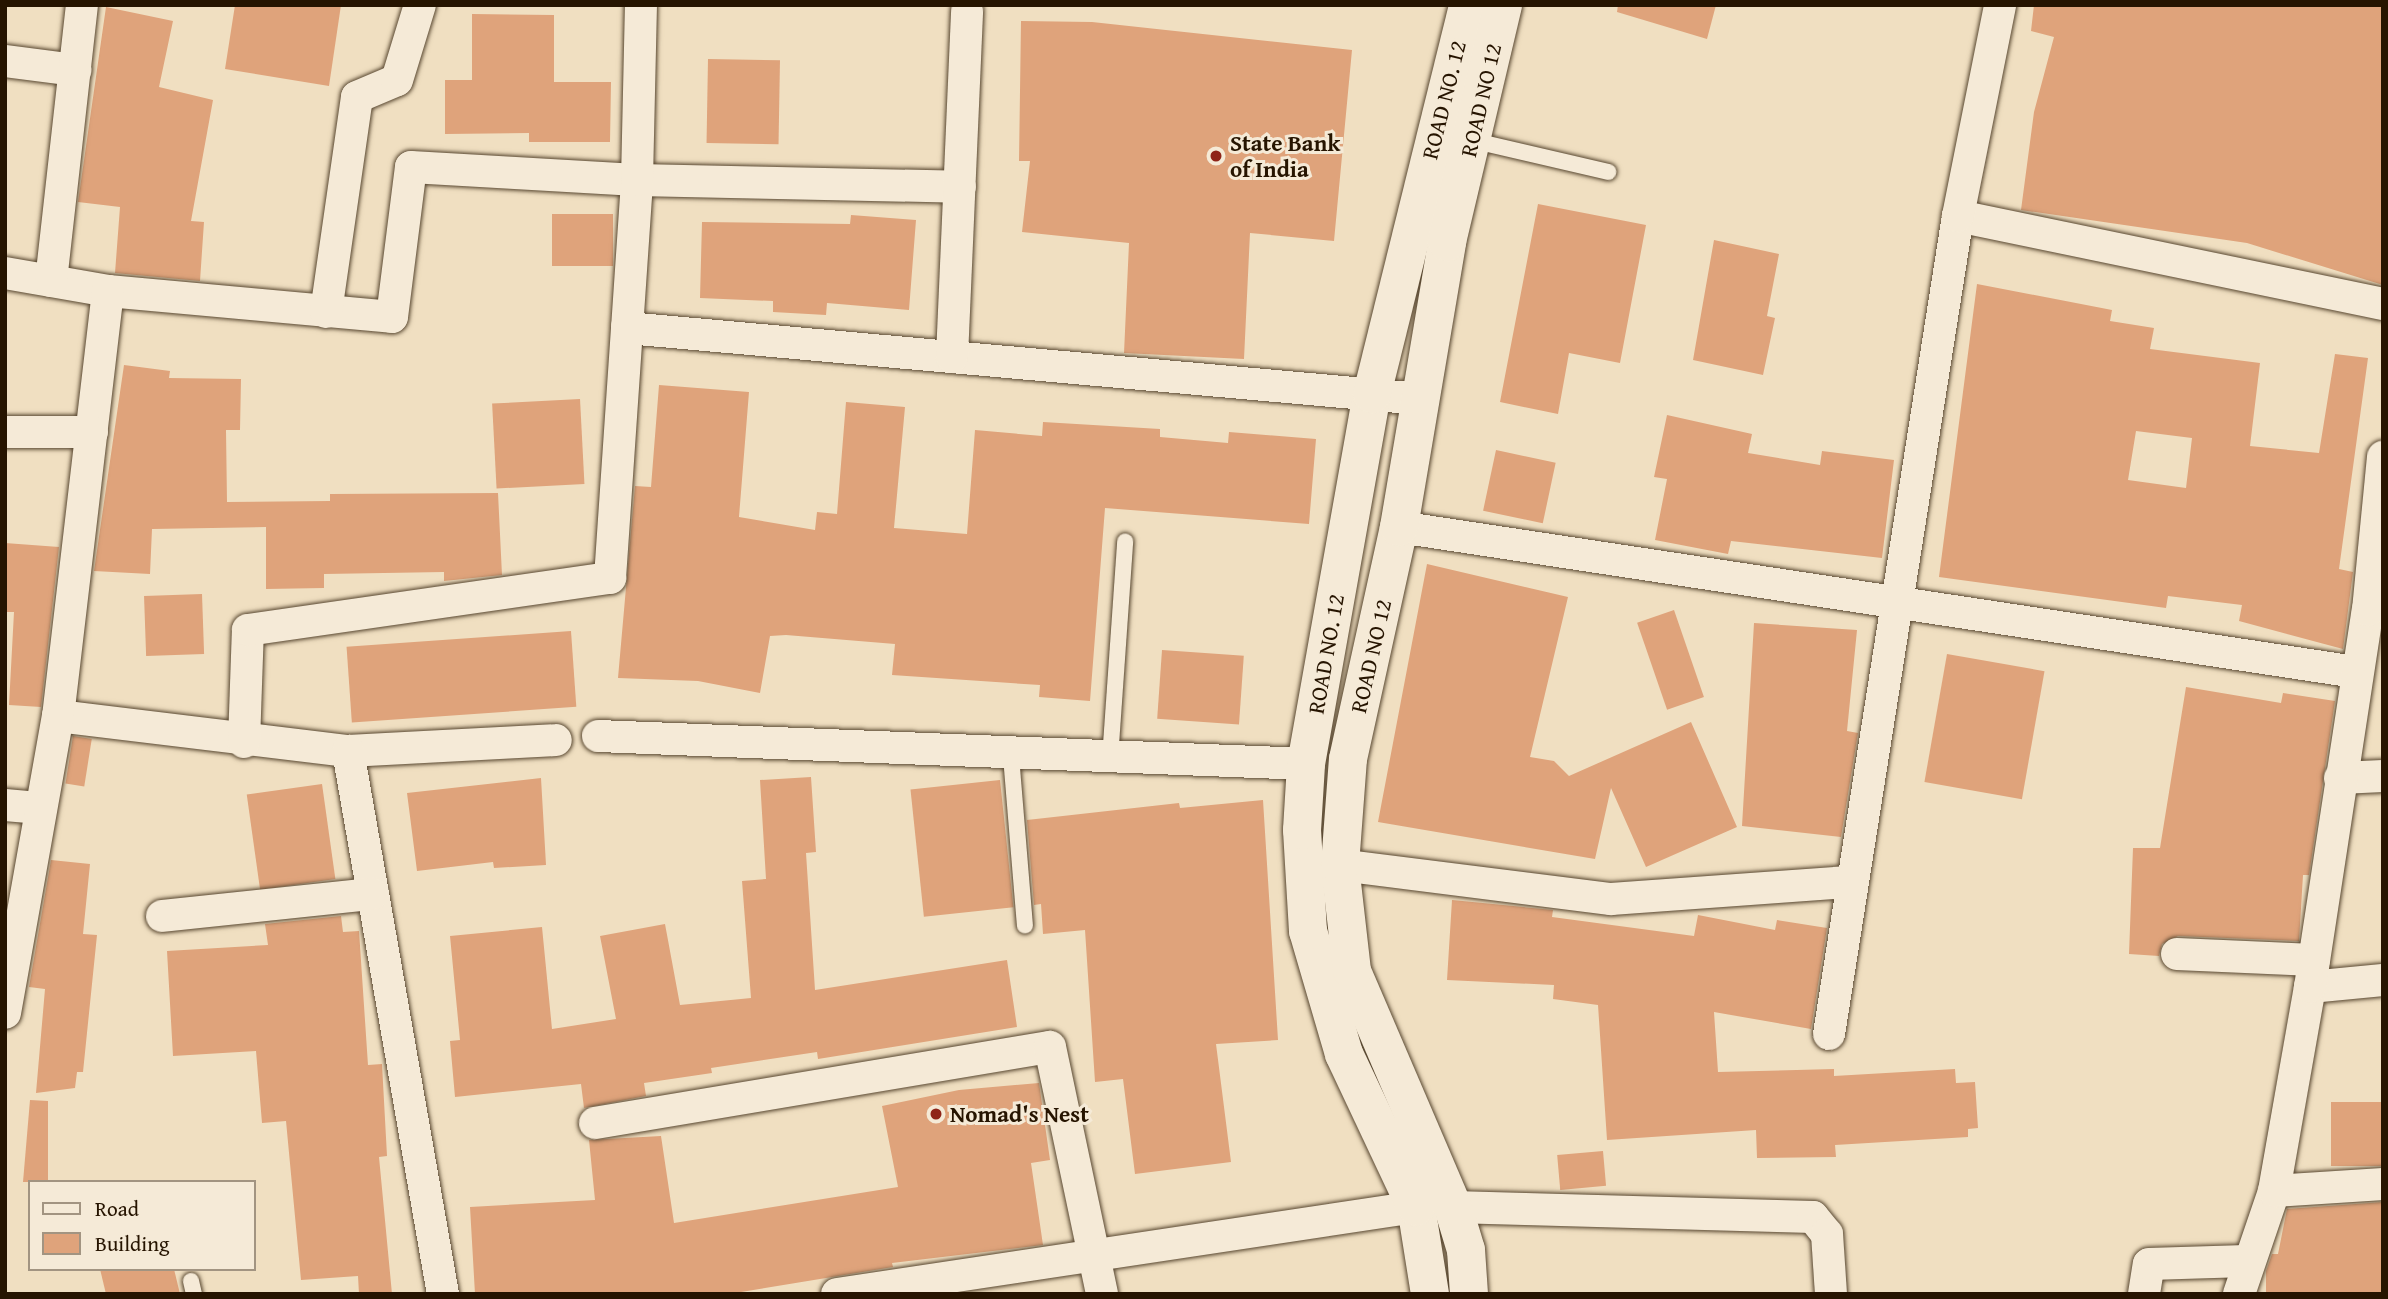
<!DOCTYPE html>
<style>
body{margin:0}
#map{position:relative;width:2388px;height:1299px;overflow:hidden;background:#f0dfc1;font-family:"Gentium Book Plus",serif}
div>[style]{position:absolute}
.building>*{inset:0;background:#dfa37b;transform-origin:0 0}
.roads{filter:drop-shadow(0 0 2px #584730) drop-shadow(0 0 2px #584730)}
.service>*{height:16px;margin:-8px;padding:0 8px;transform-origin:8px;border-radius:8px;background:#f5ead7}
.minor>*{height:32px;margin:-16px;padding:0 16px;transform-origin:16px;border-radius:16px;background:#f5ead7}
.secondary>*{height:38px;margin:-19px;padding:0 19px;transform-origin:19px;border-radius:19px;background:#f5ead7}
.dots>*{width:19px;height:19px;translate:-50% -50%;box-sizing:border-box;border:4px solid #f5ead7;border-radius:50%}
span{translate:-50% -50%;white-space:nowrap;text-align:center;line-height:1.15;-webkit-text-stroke:6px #f5ead7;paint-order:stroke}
.street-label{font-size:23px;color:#261400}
.poi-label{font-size:23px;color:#261400;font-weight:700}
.left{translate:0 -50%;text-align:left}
.frame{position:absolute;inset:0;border:7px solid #261400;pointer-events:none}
.legend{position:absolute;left:28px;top:1180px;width:228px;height:91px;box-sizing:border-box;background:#f5ead7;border:2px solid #a29481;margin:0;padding:9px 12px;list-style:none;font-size:21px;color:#261400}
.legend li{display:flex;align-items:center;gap:14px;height:35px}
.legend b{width:35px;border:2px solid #a29481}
</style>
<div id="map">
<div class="building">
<i style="clip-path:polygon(235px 5px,341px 5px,329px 86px,225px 69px)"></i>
<i style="clip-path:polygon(1618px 5px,1716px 5px,1707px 39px,1617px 12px)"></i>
<i style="clip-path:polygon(2034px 5px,2383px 5px,2383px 285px,2247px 243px,2021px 210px,2034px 112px,2054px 37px,2031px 31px)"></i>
<i style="clip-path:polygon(106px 7px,173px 21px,159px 87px,213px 100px,191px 221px,204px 222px,200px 281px,115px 273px,120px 207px,78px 202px)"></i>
<i style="clip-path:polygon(472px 14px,554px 15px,554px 82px,611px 82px,610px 142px,529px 142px,529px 133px,445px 134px,445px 80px,472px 80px)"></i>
<i style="clip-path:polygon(1021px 21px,1092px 22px,1352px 50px,1334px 241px,1250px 233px,1244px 359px,1124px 353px,1129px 243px,1022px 232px,1030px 161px,1019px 161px)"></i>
<i style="left:708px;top:59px;width:72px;height:84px;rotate:1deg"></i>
<i style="clip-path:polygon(1538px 204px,1646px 225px,1620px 363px,1569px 353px,1558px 414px,1500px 402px)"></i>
<i style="left:613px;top:214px;width:52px;height:61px;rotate:90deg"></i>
<i style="clip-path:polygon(851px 215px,916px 220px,909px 310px,827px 303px,826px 315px,773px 312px,773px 301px,700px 298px,702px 222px,850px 224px)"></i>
<i style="clip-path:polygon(1714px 240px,1779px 254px,1767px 316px,1775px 318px,1763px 375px,1693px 360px)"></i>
<i style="clip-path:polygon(evenodd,1977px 284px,2112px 310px,2110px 321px,2154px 328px,2150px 349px,2260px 363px,2250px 446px,2319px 453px,2335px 354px,2368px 358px,2339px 569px,2353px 572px,2343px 649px,2239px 621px,2242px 605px,2168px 596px,2166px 608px,1939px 577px,1977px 284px,2136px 431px,2192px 438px,2186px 488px,2128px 480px,2136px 431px)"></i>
<i style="clip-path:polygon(124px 365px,170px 371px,169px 378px,241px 379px,240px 430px,226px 430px,227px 502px,330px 501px,330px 494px,498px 493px,502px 575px,444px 581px,444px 572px,324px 574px,324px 588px,266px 589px,266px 527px,152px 529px,150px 574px,94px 571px)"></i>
<i style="clip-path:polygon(659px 385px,749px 392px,739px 517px,815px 530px,817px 512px,837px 514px,846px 402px,905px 407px,894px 528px,967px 534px,975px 430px,1042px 436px,1043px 422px,1160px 429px,1160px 437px,1228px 443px,1229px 432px,1316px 439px,1309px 524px,1105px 508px,1090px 701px,1039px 697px,1040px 685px,892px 675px,895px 644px,786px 635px,770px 636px,760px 693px,698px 681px,618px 678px,635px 486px,651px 487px)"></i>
<i style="left:580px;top:399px;width:85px;height:88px;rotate:87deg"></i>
<i style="clip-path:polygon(1667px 415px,1752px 434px,1748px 453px,1820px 465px,1822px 451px,1894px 460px,1882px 558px,1731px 541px,1728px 554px,1655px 540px,1667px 479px,1654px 477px)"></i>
<i style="left:1496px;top:450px;width:61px;height:62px;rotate:12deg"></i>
<i style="clip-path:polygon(5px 543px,59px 547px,41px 707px,9px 705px,14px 612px,5px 612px)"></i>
<i style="clip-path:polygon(1427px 564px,1568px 597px,1530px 757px,1554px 761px,1569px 776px,1691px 722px,1737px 827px,1646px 867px,1611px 788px,1595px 859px,1378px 822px)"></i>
<i style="left:202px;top:594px;width:60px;height:58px;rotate:88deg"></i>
<i style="left:1674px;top:610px;width:92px;height:39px;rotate:71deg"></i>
<i style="clip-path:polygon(1754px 623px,1857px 630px,1847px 731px,1858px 733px,1841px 837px,1742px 826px)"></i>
<i style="left:571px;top:631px;width:76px;height:225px;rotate:86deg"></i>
<i style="left:1162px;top:650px;width:82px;height:69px;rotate:4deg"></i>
<i style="left:1947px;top:654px;width:99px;height:130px;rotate:10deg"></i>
<i style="clip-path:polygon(2186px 687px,2281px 703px,2283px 693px,2335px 701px,2309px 875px,2303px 875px,2299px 941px,2178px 936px,2162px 944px,2159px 956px,2129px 954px,2133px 848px,2160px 848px)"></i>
<i style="left:73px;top:736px;width:19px;height:48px;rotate:9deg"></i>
<i style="clip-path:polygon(811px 777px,816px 852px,806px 853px,815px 990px,1007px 960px,1017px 1027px,818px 1059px,817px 1052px,711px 1068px,712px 1073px,644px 1083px,646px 1096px,584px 1108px,581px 1084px,455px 1097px,450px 1041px,460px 1040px,450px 936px,542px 927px,552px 1029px,616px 1019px,600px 936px,665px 924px,680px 1005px,751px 998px,742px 881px,766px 879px,760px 780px)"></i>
<i style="clip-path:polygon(541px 778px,546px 865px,494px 868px,493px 862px,417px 871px,407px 793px)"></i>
<i style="left:1000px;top:780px;width:128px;height:90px;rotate:84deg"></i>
<i style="left:322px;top:784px;width:96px;height:76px;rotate:82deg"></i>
<i style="clip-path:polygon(1263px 800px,1278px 1040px,1216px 1044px,1231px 1162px,1135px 1174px,1123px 1079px,1095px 1082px,1085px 930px,1043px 934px,1041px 904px,1034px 905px,1027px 820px,1179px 803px,1180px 808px)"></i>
<i style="clip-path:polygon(51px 860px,90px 864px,83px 934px,97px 935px,83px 1072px,77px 1072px,75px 1088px,36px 1093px,45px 989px,29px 987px)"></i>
<i style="clip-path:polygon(1452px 900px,1553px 910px,1552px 917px,1694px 936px,1698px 915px,1775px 930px,1777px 920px,1827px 928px,1811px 1029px,1714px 1012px,1718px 1072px,1834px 1069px,1834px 1076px,1955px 1069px,1956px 1083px,1975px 1082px,1978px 1128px,1968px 1129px,1968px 1137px,1835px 1145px,1836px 1157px,1757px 1158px,1756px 1130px,1607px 1140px,1598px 1005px,1553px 999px,1554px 985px,1447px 980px)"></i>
<i style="clip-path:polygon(341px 916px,343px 932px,359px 931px,368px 1065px,382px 1064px,387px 1156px,379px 1157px,392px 1294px,359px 1294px,358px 1276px,301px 1280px,286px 1121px,262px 1123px,256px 1051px,173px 1056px,167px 951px,268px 945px,265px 924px)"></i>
<i style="clip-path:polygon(1039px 1083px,1050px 1160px,1031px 1163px,1043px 1245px,892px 1263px,893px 1267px,729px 1294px,475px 1294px,470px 1207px,595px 1200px,589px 1140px,661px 1136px,674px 1223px,898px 1187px,882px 1106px,959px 1090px)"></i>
<i style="clip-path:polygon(30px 1100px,48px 1101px,48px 1182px,23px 1182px)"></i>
<i style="left:2383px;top:1102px;width:64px;height:52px;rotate:90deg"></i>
<i style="left:1603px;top:1151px;width:35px;height:46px;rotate:85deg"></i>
<i style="clip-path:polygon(2383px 1202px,2383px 1294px,2266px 1294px,2266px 1271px,2272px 1254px,2278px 1254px,2287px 1209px)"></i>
<i style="clip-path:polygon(100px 1269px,174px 1269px,180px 1294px,106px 1294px)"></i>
</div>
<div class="roads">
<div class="service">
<i style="left:1471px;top:140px;width:141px;rotate:13.1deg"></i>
<i style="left:1011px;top:756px;width:170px;rotate:85.3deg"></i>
<i style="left:1110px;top:759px;width:218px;rotate:-86deg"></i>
<i style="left:191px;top:1281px;width:13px;rotate:77deg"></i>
</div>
<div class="minor">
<i style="left:5px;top:61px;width:71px;rotate:7.3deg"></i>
<i style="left:1958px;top:216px;width:434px;rotate:11.7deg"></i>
<i style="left:5px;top:273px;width:105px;rotate:9.9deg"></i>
<i style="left:108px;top:291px;width:285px;rotate:5.2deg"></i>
<i style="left:392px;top:317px;width:151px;rotate:-82.8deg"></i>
<i style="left:411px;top:167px;width:226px;rotate:3.3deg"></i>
<i style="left:637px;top:180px;width:323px;rotate:1.2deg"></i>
<i style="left:51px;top:281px;width:278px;rotate:-83.6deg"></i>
<i style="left:108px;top:291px;width:428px;rotate:96.7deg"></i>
<i style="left:58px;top:716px;width:292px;rotate:6.9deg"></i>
<i style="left:348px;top:751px;width:208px;rotate:-3deg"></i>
<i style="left:326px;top:312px;width:217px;rotate:-81.8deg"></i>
<i style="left:357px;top:97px;width:43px;rotate:-23deg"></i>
<i style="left:397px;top:80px;width:78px;rotate:-73deg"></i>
<i style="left:627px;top:328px;width:797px;rotate:5.11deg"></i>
<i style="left:952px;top:357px;width:346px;rotate:-87.5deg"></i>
<i style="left:5px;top:432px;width:87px"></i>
<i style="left:1399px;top:527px;width:967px;rotate:8.62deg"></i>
<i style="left:598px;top:736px;width:709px;rotate:2.26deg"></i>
<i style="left:244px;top:742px;width:112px;rotate:-88deg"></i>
<i style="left:248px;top:630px;width:366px;rotate:-8.2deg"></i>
<i style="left:610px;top:578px;width:399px;rotate:-86.1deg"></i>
<i style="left:637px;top:180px;width:175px;rotate:-88.7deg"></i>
<i style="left:348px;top:751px;width:551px;rotate:80.08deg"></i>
<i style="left:2340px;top:778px;width:43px;rotate:-2.7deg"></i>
<i style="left:5px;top:805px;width:36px;rotate:5deg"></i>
<i style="left:1340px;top:865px;width:273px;rotate:7.2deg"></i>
<i style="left:1611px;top:899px;width:239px;rotate:-4.1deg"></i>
<i style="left:162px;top:916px;width:212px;rotate:-6deg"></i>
<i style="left:2177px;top:954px;width:137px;rotate:2.5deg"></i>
<i style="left:2310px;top:987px;width:73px;rotate:-5.5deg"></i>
<i style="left:5px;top:1013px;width:302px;rotate:-79.9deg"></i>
<i style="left:1829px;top:1034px;width:828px;rotate:-81.04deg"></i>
<i style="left:1958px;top:216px;width:215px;rotate:-78.7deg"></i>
<i style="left:595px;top:1123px;width:461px;rotate:-9.5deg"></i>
<i style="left:1050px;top:1047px;width:252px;rotate:78.1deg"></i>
<i style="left:2274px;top:1191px;width:109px;rotate:-3.7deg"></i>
<i style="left:1453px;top:1207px;width:360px;rotate:1.6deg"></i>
<i style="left:1813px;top:1217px;width:22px;rotate:51deg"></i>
<i style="left:1827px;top:1234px;width:60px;rotate:86.2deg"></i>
<i style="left:837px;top:1294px;width:585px;rotate:-8.55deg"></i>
<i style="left:2144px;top:1294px;width:30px;rotate:-81deg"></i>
<i style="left:2149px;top:1264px;width:97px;rotate:-1.8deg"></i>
<i style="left:2239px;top:1294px;width:109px;rotate:-71.2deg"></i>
<i style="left:2274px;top:1191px;width:207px;rotate:-80deg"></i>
<i style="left:2310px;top:987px;width:381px;rotate:-81.3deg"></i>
<i style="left:2368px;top:610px;width:154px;rotate:-84.4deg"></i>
</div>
<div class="secondary">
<i style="left:1430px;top:1294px;width:88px;rotate:-99.1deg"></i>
<i style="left:1416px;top:1207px;width:169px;rotate:-115.2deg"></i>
<i style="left:1344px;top:1054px;width:128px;rotate:-106.3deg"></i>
<i style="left:1308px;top:931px;width:101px;rotate:-93.4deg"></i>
<i style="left:1302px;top:830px;width:66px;rotate:-86.5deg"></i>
<i style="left:1306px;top:764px;width:376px;rotate:-79.9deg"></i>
<i style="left:1372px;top:394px;width:401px;rotate:-76.1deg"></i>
<i style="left:1469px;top:1294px;width:44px;rotate:-93.9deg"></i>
<i style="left:1466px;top:1250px;width:45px;rotate:-106.8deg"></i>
<i style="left:1453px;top:1207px;width:257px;rotate:-113.2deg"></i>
<i style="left:1352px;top:971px;width:107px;rotate:-96.5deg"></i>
<i style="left:1340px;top:865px;width:106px;rotate:-85.7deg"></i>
<i style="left:1348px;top:759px;width:238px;rotate:-77.6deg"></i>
<i style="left:1399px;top:527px;width:289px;rotate:-80.4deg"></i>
<i style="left:1447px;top:242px;width:244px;rotate:-76.7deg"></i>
</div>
</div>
<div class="dots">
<i style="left:1216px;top:156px;background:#8f2418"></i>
<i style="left:936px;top:1114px;background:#8f2418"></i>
</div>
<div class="street-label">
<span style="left:1444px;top:100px;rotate:-76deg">ROAD NO. 12</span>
<span style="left:1481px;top:100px;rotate:-77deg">ROAD NO 12</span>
<span style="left:1326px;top:654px;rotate:-80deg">ROAD NO. 12</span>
<span style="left:1371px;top:656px;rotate:-77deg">ROAD NO 12</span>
</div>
<div class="poi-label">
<span class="left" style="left:1230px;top:156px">State Bank<br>of India</span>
<span class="left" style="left:950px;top:1114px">Nomad's Nest</span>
</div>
<div class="frame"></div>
<ul class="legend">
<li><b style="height:9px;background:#f5ead7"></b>Road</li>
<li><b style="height:19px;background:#dfa37b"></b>Building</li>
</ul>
</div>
